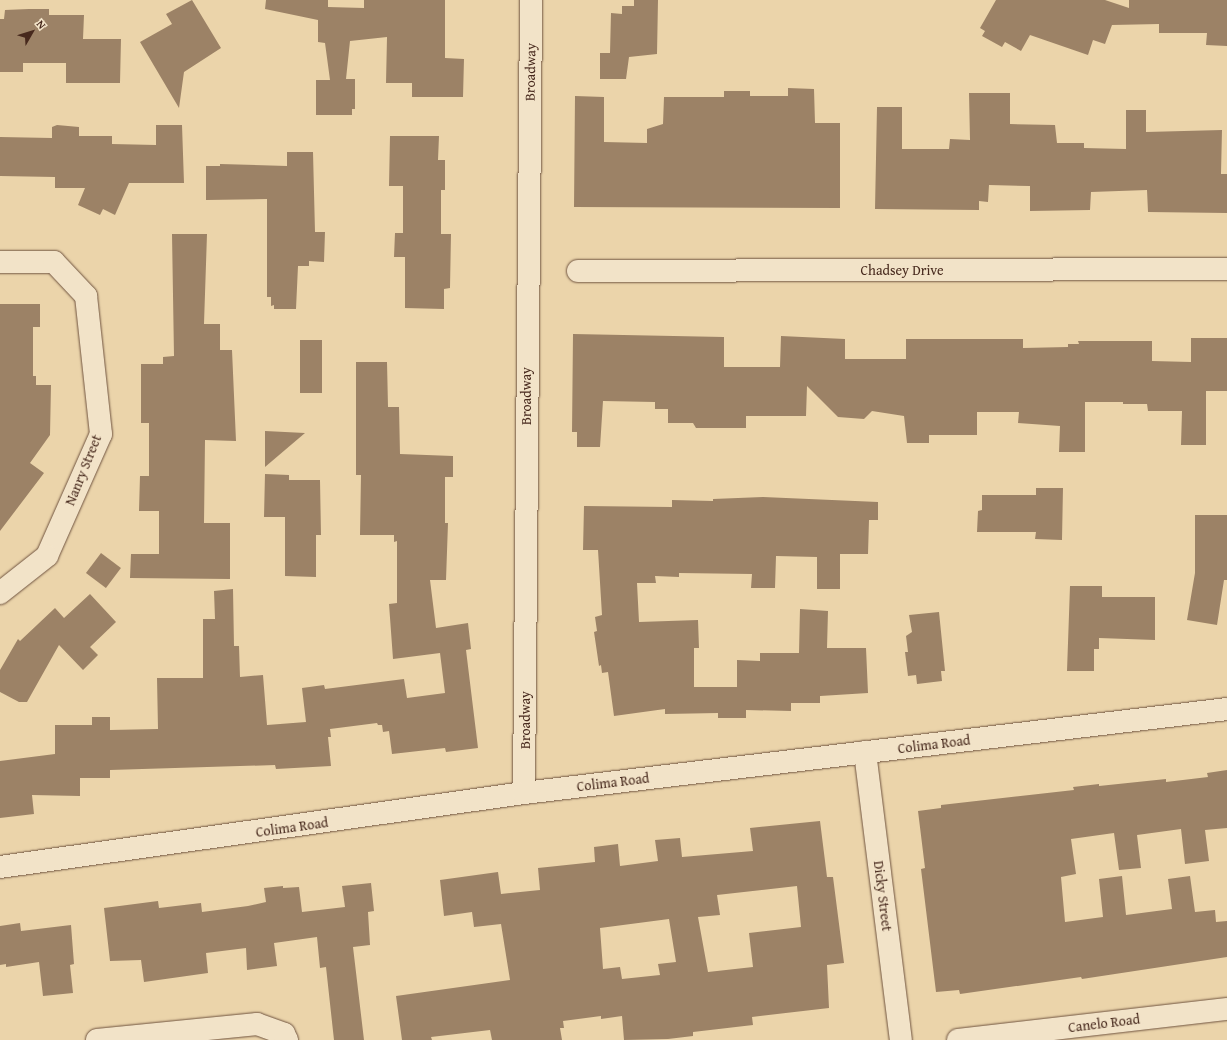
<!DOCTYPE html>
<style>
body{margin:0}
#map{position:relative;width:1227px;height:1040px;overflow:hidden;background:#ebd4aa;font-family:"Gentium Book Plus",serif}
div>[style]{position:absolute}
.building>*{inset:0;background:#9c8266;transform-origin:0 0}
.roads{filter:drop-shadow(0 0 1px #705440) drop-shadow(0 0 1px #705440)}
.minor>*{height:22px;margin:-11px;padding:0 11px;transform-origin:11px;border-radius:11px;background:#f2e3c8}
.tertiary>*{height:22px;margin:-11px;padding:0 11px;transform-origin:11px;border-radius:11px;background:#f2e3c8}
.secondary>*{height:22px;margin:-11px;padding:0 11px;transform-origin:11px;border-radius:11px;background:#f2e3c8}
span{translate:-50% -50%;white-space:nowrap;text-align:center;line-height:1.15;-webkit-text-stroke:3.5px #f2e3c8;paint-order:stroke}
.street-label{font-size:14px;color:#47291d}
.north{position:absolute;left:12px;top:12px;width:40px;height:40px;-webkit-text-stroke:3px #f2e3c8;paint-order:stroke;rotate:51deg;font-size:11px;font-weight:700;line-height:16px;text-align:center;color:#47291d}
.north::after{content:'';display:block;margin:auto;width:14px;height:18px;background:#47291d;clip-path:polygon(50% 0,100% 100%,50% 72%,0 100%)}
</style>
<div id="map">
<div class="building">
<i style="clip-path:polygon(192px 0,221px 48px,184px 72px,179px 108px,140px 42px,172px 24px,166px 14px)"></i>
<i style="clip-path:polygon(266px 0,328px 0,328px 7px,364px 8px,364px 0,445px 0,445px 58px,464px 59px,463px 97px,412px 97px,412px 83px,386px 83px,387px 37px,350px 41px,346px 79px,355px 79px,355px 109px,352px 109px,352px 115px,316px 115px,316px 80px,330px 80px,325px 43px,318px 42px,318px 20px,265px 9px)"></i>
<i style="clip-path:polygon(634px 0,658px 0,657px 54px,629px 57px,626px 79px,600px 79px,600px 53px,610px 53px,611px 13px,622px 14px,622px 6px,634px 6px)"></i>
<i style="clip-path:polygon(996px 0,1105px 0,1129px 8px,1129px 0,1227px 0,1227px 46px,1206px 45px,1207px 33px,1159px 33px,1159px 24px,1112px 25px,1105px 44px,1093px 40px,1088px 55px,1030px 35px,1021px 51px,1005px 42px,1002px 47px,982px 36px,985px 31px,980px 28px)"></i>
<i style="clip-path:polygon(29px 9px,49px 9px,49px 15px,84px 15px,83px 39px,121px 39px,120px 83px,66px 83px,66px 63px,23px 63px,23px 72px,0 72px,0 19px,4px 19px,5px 10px)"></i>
<i style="clip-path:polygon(788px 88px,814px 89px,815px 123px,840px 123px,840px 208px,574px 207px,575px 96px,604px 97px,604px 142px,647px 143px,647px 129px,663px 124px,664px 97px,724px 97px,724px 91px,750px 91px,750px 96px,788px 96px)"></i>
<i style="clip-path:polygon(969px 93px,1010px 93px,1010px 124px,1055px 125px,1057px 143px,1084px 143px,1084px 148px,1126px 149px,1126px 110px,1146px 110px,1146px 132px,1222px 130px,1221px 174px,1227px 174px,1227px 213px,1148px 212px,1147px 190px,1091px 192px,1090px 210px,1030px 211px,1030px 186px,989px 185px,988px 202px,979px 201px,979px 210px,875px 209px,877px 107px,902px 107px,902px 149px,949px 149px,950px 139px,970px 140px)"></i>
<i style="clip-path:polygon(57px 125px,79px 127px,79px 136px,112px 136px,112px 144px,156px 145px,156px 125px,182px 125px,184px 183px,129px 183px,115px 215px,103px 209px,100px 215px,78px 205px,85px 188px,55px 188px,55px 177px,0 176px,0 137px,52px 138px,52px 127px)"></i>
<i style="clip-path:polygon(390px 136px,439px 136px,438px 160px,445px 160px,445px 190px,441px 190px,441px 234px,451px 234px,450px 288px,444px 289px,444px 309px,405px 308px,405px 257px,394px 257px,395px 233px,403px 233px,403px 186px,389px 186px)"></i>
<i style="clip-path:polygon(287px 152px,313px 152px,315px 232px,325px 232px,324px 262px,309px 261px,309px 266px,298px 266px,296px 309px,274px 309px,274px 305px,271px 306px,271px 297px,267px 297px,267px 199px,206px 200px,206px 166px,220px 166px,220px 164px,287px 166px)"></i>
<i style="clip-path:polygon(172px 234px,207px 234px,204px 324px,220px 324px,220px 350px,232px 350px,236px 441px,205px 440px,204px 523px,230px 523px,230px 579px,130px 578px,131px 554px,159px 554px,159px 511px,139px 511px,140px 476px,149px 476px,149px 423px,141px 423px,141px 364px,163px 364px,163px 357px,174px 356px)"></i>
<i style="clip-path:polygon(0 304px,40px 304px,40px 327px,33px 327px,33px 376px,36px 376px,36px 385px,51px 385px,50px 435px,30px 463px,44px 473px,0 531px)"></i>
<i style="clip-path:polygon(573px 334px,724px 337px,724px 367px,780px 367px,781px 336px,845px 339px,845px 359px,906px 359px,906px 339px,1023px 339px,1023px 348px,1068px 347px,1068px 344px,1079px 344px,1078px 341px,1152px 341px,1152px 361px,1191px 362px,1191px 338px,1227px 338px,1227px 391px,1206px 391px,1206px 445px,1181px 445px,1182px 411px,1148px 411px,1147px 404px,1123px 404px,1123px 402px,1085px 402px,1085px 452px,1059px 452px,1060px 426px,1018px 423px,1019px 412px,977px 412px,977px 435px,929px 435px,929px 443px,907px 443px,904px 416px,872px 411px,864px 419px,838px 417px,807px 386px,806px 416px,746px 416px,746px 428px,696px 428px,693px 423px,668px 423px,668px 409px,655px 409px,655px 402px,603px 401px,600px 447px,577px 447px,577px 432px,572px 432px)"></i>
<i style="left:300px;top:340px;width:22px;height:53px"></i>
<i style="clip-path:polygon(356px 362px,387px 362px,388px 407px,399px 407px,400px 454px,453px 456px,453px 477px,445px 477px,445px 523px,448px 523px,446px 580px,430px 580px,436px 628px,468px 623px,471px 649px,466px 650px,478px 748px,446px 752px,445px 748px,392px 754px,389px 731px,383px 732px,382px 725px,378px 725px,377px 723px,330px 729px,331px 737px,328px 737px,331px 766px,276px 769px,275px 765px,110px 770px,110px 778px,80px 778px,80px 796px,32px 795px,34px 814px,0 818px,0 761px,55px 754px,55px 725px,92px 725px,92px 717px,110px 717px,110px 730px,158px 729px,157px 678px,203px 678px,203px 619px,215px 619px,214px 591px,233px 589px,234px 646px,239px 646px,240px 677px,263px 675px,267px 725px,306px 722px,302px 688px,324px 685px,325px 689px,404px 679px,407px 698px,445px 693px,440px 653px,393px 659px,389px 604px,397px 603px,397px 541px,394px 542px,394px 535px,360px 535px,361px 475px,356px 475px)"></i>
<i style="clip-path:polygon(265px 431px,305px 433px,265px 467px)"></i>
<i style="clip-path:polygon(265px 474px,289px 475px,289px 480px,320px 480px,321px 535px,316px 535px,316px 577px,285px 576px,285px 517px,264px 517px)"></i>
<i style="clip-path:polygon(1036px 488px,1063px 488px,1062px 540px,1035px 539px,1036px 532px,977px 532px,978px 511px,982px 510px,982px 495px,1036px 495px)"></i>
<i style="clip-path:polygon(763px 497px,878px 502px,878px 520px,869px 520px,868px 554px,840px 554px,840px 589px,817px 589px,817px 557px,776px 556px,775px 588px,751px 588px,752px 574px,679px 573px,679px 577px,655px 576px,656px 583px,637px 583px,639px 622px,698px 620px,699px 648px,694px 648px,694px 687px,737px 687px,737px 660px,760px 661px,760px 653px,799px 653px,800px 609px,828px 611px,827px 648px,866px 648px,868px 693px,820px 696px,820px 703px,791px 703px,791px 711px,746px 710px,746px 718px,718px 718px,718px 713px,665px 714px,665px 709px,614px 716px,608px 672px,602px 673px,601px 665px,599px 666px,594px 632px,597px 631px,595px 617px,602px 615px,598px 550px,583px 550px,584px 506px,672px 507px,672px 500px,713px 501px,713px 499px)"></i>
<i style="clip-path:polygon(1195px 515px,1227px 515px,1227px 580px,1224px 580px,1217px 625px,1187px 620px,1195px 573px)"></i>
<i style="left:101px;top:553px;width:25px;height:25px;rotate:37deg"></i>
<i style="clip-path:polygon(1070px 586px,1102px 586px,1102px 597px,1155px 597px,1155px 640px,1099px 638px,1099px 649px,1094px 649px,1094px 671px,1067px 671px)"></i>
<i style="clip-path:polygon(90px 594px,116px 622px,90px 647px,98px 655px,83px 670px,59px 645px,27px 702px,19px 702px,0 692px,0 670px,18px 639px,20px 641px,55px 608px,64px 618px)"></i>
<i style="clip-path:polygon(939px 612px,945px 671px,941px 671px,942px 681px,917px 684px,916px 675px,908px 676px,905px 652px,908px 652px,906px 636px,912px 632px,909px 615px)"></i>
<i style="clip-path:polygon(1227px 770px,1227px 828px,1205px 830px,1209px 861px,1185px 864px,1181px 829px,1137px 835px,1141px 868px,1119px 870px,1114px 833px,1071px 839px,1076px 874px,1061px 877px,1065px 922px,1103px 917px,1099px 879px,1122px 876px,1126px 915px,1172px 909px,1168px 879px,1190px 876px,1195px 912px,1215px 910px,1216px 922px,1227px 921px,1227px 957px,1082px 979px,1081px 977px,960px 994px,959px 990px,936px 992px,921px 869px,925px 868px,918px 811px,941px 808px,941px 805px,1074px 790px,1073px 787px,1099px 784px,1099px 786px,1166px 779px,1166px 782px,1208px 777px,1207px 773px)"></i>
<i style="clip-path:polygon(evenodd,820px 821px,827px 877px,833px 877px,844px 963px,827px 965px,829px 1008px,752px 1017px,753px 1025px,693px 1032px,693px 1036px,668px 1039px,624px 1040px,622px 1016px,601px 1019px,601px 1016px,563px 1021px,564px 1028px,560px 1028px,562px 1040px,492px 1040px,490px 1030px,431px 1037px,432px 1040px,402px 1040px,396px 996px,510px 980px,501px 924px,474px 927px,472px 912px,444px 916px,440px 880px,498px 872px,501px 894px,540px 890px,538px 868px,595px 862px,594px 847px,618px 844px,620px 866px,658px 861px,655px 840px,680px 838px,682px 857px,753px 851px,750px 828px,820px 821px,797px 886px,801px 927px,749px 933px,753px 967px,708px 972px,698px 917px,720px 915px,717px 895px,797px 886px,820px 821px,669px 919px,676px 962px,658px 964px,660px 975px,622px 979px,620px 967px,603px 969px,600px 928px,669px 919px)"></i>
<i style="clip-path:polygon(371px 883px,374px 911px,368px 912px,370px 945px,353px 947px,364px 1040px,334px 1040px,326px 967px,320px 968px,317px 937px,274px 943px,277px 966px,247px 970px,246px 948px,206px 953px,208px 973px,144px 982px,141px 960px,110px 961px,104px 908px,158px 901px,159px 908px,201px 903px,202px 912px,248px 906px,266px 902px,264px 888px,283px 886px,283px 888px,299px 887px,302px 912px,345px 907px,342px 886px)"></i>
<i style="clip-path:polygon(20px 923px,21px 931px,71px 925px,74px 964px,70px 965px,73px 993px,43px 996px,39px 962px,6px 967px,6px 964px,0 965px,0 926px)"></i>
</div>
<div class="roads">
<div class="minor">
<i style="left:0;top:262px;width:54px"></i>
<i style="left:54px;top:262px;width:47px;rotate:46.7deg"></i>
<i style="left:86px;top:296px;width:139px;rotate:83.8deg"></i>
<i style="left:101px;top:434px;width:133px;rotate:113.9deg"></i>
<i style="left:47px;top:556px;width:60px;rotate:141.8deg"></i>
<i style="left:578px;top:271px;width:649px;rotate:-0.18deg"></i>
<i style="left:865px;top:752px;width:290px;rotate:82.9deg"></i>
<i style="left:97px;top:1040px;width:161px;rotate:-5.7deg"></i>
<i style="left:257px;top:1024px;width:29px;rotate:20deg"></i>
<i style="left:284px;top:1034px;width:7px;rotate:63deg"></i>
<i style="left:958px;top:1040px;width:271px;rotate:-6.6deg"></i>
</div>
<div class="tertiary">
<i style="left:524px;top:793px;width:793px;rotate:-89.49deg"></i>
</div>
<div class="secondary">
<i style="left:0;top:867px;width:529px;rotate:-8.04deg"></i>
<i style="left:524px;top:793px;width:708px;rotate:-6.81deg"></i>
</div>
</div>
<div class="street-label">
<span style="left:530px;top:72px;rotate:-89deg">Broadway</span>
<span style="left:902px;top:270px">Chadsey Drive</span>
<span style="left:526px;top:396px;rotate:-90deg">Broadway</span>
<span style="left:83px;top:470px;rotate:-68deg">Nanry Street</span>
<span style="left:525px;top:720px;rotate:-90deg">Broadway</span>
<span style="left:934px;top:744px;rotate:-7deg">Colima Road</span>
<span style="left:613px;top:782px;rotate:-7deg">Colima Road</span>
<span style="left:292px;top:827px;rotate:-8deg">Colima Road</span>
<span style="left:883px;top:896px;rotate:83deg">Dicky Street</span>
<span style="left:1104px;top:1023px;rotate:-7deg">Canelo Road</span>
</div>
<div class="north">N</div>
</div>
